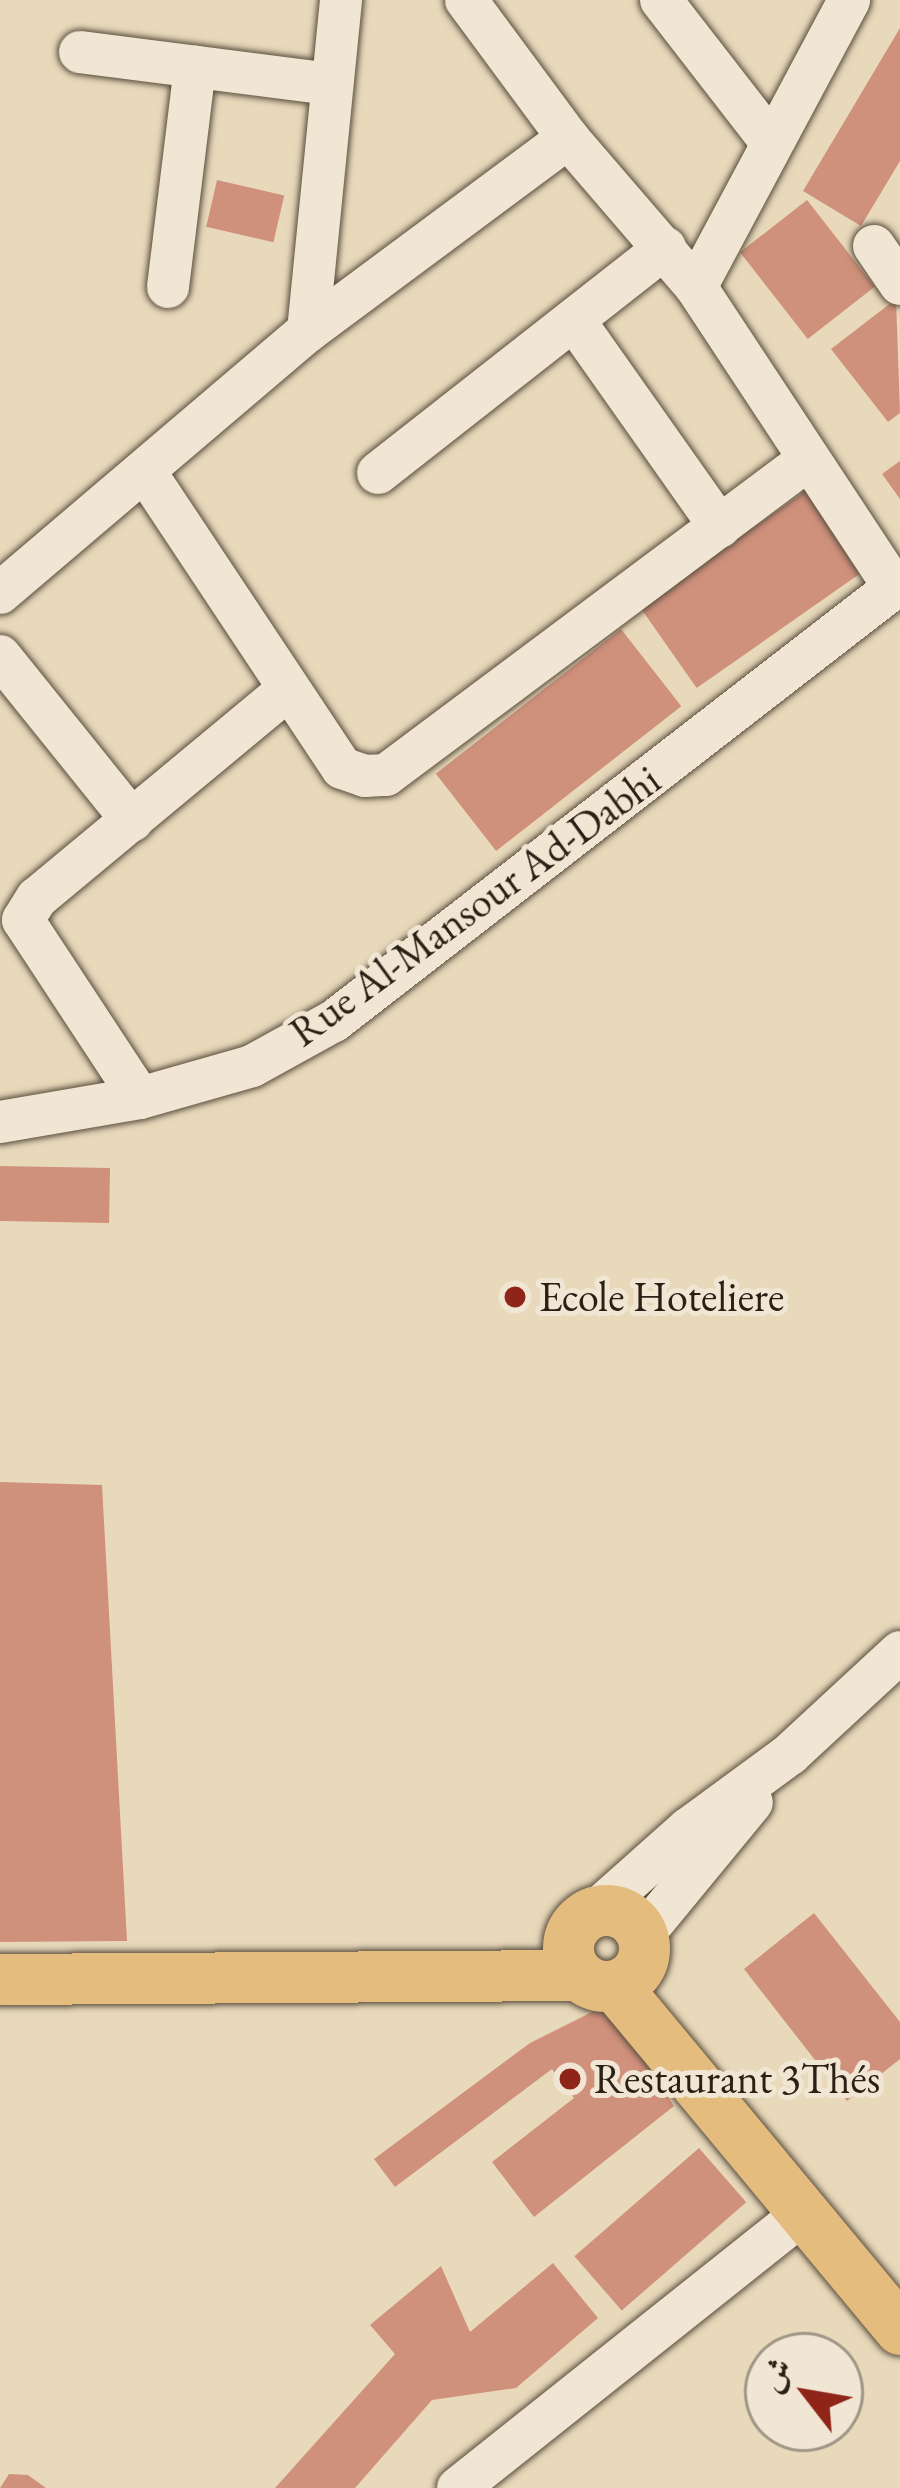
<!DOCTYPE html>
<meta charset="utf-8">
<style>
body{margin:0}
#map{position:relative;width:900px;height:2488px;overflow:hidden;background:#e8d9bb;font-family:"EB Garamond",Amiri,serif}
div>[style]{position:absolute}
.building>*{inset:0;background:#d0917c;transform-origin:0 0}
.roads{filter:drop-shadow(0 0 3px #5a4e3e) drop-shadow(0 0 3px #5a4e3e)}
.minor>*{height:42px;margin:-21px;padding:0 21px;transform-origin:21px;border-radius:21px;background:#f0e6d3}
.major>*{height:51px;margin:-25.5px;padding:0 25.5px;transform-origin:25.5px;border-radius:25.5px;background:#e4bc7e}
.major>.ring{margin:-25.5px;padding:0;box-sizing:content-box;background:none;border:51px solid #e4bc7e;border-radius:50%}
.dots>*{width:33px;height:33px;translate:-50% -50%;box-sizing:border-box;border:6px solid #f0e6d3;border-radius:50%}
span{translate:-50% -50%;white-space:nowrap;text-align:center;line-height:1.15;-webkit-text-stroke:10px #f0e6d3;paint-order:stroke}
.street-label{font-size:42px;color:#2b2015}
.poi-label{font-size:42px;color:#2b2015}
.left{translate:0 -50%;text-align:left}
.north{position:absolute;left:744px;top:2332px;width:120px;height:120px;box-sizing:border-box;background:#f0e6d3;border:3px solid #a19787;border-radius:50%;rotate:301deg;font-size:33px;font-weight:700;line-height:48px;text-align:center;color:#2b2015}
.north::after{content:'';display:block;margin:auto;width:42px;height:54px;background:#8f2418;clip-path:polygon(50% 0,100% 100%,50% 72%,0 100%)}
</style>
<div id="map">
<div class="building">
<i style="clip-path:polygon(900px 28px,900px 161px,861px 226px,803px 191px)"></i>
<i style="left:217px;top:180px;width:69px;height:48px;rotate:13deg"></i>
<i style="left:807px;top:200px;width:110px;height:85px;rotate:52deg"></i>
<i style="clip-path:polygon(896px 299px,900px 413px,888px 422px,831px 349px)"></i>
<i style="clip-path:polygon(900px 461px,900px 499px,882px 474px)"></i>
<i style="left:807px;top:490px;width:99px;height:204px;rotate:55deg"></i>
<i style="left:621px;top:629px;width:98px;height:235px;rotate:52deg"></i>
<i style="left:110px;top:1168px;width:55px;height:110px;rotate:91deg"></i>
<i style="clip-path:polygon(0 1482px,102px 1485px,127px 1941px,0 1942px)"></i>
<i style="clip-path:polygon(814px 1913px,900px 2022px,900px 2059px,847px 2101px,744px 1969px)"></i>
<i style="clip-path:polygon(608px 2004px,674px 2106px,534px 2217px,492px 2162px,574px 2098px,552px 2069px,395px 2187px,374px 2159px,530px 2043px)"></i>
<i style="left:699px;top:2148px;width:72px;height:165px;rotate:49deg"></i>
<i style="clip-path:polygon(553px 2263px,598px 2318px,516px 2388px,432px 2400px,355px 2488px,275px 2488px,395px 2354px,370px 2325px,441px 2266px,470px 2332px)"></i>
<i style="clip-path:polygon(9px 2474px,28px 2475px,46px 2488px,0 2488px)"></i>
</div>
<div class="roads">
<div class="minor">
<i style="left:466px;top:0;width:172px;rotate:53.5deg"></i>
<i style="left:568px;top:138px;width:196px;rotate:49.3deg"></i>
<i style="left:696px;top:287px;width:359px;rotate:56.6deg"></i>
<i style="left:661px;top:0;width:181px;rotate:52.2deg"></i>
<i style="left:80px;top:52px;width:252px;rotate:7.3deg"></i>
<i style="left:874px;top:246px;width:46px;rotate:55.6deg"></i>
<i style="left:168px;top:287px;width:222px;rotate:-83deg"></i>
<i style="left:696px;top:287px;width:325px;rotate:-61.9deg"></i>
<i style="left:574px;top:320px;width:253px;rotate:54.8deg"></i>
<i style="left:308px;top:331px;width:333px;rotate:-84.3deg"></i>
<i style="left:146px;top:473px;width:354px;rotate:56.4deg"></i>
<i style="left:342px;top:768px;width:24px;rotate:19deg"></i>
<i style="left:365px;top:776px;width:21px;rotate:-3deg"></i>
<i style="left:386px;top:775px;width:528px;rotate:-36.76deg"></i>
<i style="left:378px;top:473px;width:365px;rotate:-38.1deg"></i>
<i style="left:0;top:593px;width:404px;rotate:-40.4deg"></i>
<i style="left:308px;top:331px;width:324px;rotate:-36.6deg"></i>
<i style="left:0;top:656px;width:211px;rotate:51.2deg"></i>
<i style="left:140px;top:1098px;width:213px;rotate:-123.3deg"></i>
<i style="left:23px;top:920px;width:26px;rotate:-58deg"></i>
<i style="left:37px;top:898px;width:327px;rotate:-39.7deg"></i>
<i style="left:0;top:1122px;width:142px;rotate:-9.7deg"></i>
<i style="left:140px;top:1098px;width:116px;rotate:-15.9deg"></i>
<i style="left:252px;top:1066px;width:94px;rotate:-28.8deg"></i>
<i style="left:334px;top:1021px;width:716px;rotate:-37.73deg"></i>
<i style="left:597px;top:1910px;width:122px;rotate:-41.7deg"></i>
<i style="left:688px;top:1829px;width:127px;rotate:-36.3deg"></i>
<i style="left:790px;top:1754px;width:150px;rotate:-42.8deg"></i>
<i style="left:642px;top:1936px;width:173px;rotate:-50.6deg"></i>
<i style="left:458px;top:2488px;width:440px;rotate:-38.5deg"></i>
</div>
<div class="major">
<i class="ring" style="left:568px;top:1910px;width:25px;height:25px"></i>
<i style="left:0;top:1979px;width:579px;rotate:-0.4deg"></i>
<i style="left:615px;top:1986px;width:446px;rotate:50.3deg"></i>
</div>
</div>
<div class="dots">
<i style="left:515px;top:1297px;background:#8f2418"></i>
<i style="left:570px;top:2079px;background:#8f2418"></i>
</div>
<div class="street-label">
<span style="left:475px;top:906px;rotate:-36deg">Rue Al-Mansour Ad-Dabhi</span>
</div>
<div class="poi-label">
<span class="left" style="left:539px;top:1297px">Ecole Hoteliere</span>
<span class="left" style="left:594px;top:2079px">Restaurant 3Thés</span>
</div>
<div class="north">ش</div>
</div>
